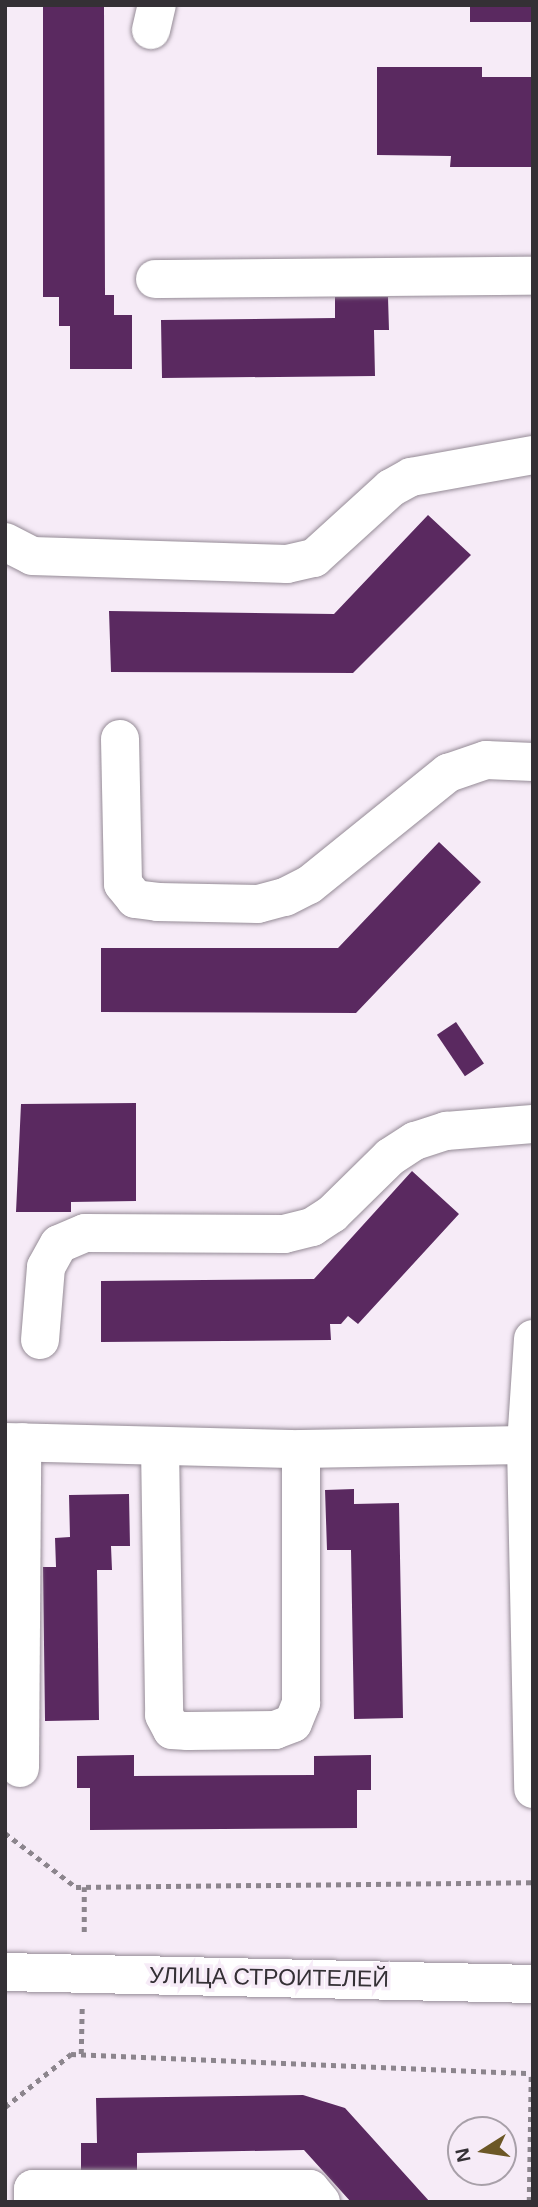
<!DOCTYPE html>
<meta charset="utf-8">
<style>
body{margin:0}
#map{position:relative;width:538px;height:2207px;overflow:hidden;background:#f6ebf7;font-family:Arial,sans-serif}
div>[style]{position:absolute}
.building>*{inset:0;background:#5a2960;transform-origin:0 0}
.path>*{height:4.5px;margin-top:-2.25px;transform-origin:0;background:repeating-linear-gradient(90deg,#8c858d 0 5px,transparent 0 10px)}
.roads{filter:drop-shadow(0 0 2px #958b96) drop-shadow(0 0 2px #958b96)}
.minor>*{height:38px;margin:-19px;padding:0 19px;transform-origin:19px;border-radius:19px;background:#fff}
span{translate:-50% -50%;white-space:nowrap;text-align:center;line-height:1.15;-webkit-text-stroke:7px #f6ebf7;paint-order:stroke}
.street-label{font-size:23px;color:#343035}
.frame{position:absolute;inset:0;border:7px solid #343035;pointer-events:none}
.north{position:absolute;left:447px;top:2116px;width:70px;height:70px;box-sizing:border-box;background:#f6ebf7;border:2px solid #a8a0a9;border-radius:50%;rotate:258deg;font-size:19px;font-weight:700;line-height:28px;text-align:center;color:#343035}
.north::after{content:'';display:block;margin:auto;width:24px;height:32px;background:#6c5726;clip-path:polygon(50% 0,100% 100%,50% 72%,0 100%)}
</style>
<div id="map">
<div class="building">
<i style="clip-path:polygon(43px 5px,104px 5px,105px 295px,114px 295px,114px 315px,132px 315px,132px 369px,70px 369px,70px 326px,59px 326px,59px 297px,43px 297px)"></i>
<i style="left:470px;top:5px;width:63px;height:17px"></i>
<i style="clip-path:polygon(377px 67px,482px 67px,482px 77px,533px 77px,533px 167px,450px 167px,451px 156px,377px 155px)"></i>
<i style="clip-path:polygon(335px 297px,388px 297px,389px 330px,374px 330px,375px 376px,162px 378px,161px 320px,335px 318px)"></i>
<i style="clip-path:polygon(428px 515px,471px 555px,353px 673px,111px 672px,109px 611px,334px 614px)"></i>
<i style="clip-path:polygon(439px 842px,481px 882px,356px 1013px,101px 1012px,101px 948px,338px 948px)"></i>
<i style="left:456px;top:1022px;width:50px;height:23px;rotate:56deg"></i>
<i style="clip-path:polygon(136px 1103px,136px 1201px,71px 1202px,71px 1212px,16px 1212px,21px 1104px)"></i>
<i style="clip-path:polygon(412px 1171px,459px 1214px,358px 1324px,348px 1316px,341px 1324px,330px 1324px,331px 1340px,101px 1342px,101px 1281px,314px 1279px)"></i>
<i style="clip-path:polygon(354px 1489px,354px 1504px,399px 1503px,403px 1718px,354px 1719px,351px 1550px,327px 1550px,325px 1490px)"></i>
<i style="clip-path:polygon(129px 1494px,130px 1546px,111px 1546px,112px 1570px,97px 1570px,99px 1720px,45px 1721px,43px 1567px,56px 1567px,55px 1538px,70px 1537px,69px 1495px)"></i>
<i style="clip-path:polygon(134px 1755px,134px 1776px,314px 1775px,314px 1756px,371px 1755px,371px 1790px,357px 1790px,357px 1828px,90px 1830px,90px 1788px,77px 1788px,77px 1756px)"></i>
<i style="clip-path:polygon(303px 2095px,345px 2108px,430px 2202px,351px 2202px,304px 2150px,137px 2153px,137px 2173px,81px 2174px,81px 2143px,97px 2143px,96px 2098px)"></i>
</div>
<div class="path">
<i style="left:5px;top:1833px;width:89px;rotate:37.3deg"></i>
<i style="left:76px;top:1887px;width:457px;rotate:-0.6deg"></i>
<i style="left:84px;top:1932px;width:45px;rotate:-90deg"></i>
<i style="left:81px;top:2054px;width:48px;rotate:-88.8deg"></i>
<i style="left:5px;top:2107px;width:85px;rotate:-38.8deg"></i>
<i style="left:71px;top:2054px;width:462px;rotate:2.4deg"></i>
<i style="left:529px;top:2202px;width:129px;rotate:-89.1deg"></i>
</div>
<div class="roads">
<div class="minor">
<i style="left:151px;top:30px;width:26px;rotate:-77deg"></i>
<i style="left:155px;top:279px;width:378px;rotate:-0.5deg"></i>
<i style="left:5px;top:542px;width:30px;rotate:27deg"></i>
<i style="left:32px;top:556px;width:255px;rotate:1.8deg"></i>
<i style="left:287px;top:564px;width:28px;rotate:-13deg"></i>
<i style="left:314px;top:558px;width:104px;rotate:-42.3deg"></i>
<i style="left:391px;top:488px;width:23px;rotate:-29deg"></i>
<i style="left:411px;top:477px;width:124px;rotate:-10.2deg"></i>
<i style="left:120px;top:739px;width:145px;rotate:88.8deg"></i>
<i style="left:123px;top:884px;width:19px;rotate:51deg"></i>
<i style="left:135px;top:899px;width:23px;rotate:7deg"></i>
<i style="left:158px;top:902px;width:100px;rotate:1.1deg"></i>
<i style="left:258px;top:904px;width:28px;rotate:-15deg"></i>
<i style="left:285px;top:897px;width:27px;rotate:-27deg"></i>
<i style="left:309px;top:885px;width:179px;rotate:-38.9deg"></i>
<i style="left:448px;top:773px;width:40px;rotate:-18.9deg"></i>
<i style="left:486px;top:760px;width:47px;rotate:2.4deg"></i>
<i style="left:533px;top:1339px;width:106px;rotate:93.8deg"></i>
<i style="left:526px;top:1445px;width:344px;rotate:88.8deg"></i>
<i style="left:40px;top:1340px;width:73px;rotate:-85.3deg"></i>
<i style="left:46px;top:1267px;width:26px;rotate:-61deg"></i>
<i style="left:59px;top:1244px;width:28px;rotate:-23deg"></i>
<i style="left:85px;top:1233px;width:199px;rotate:0.3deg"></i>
<i style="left:284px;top:1234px;width:29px;rotate:-14deg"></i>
<i style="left:312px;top:1227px;width:24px;rotate:-33deg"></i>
<i style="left:332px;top:1214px;width:81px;rotate:-44.5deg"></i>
<i style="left:390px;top:1157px;width:30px;rotate:-33deg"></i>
<i style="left:415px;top:1141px;width:33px;rotate:-18deg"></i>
<i style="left:446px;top:1131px;width:87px;rotate:-4.6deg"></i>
<i style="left:5px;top:1442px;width:296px;rotate:1.4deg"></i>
<i style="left:301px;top:1449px;width:225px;rotate:-1deg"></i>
<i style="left:160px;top:1447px;width:268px;rotate:89.1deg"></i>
<i style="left:164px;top:1715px;width:17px;rotate:62deg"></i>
<i style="left:172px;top:1730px;width:16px;rotate:4deg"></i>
<i style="left:188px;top:1731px;width:87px;rotate:-0.7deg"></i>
<i style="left:275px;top:1730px;width:19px;rotate:-21deg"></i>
<i style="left:293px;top:1723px;width:22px;rotate:-68deg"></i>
<i style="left:301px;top:1703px;width:254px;rotate:-90deg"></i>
<i style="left:20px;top:1768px;width:326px;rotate:-89.6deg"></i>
<i style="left:5px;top:1972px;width:528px;rotate:1.3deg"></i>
<i style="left:33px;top:2202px;width:13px;rotate:-90deg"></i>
<i style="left:33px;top:2189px;width:277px"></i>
<i style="left:310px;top:2189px;width:17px;rotate:50deg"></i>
</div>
</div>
<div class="street-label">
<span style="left:269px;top:1977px;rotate:1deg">УЛИЦА СТРОИТЕЛЕЙ</span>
</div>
<div class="frame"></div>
<div class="north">N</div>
</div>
